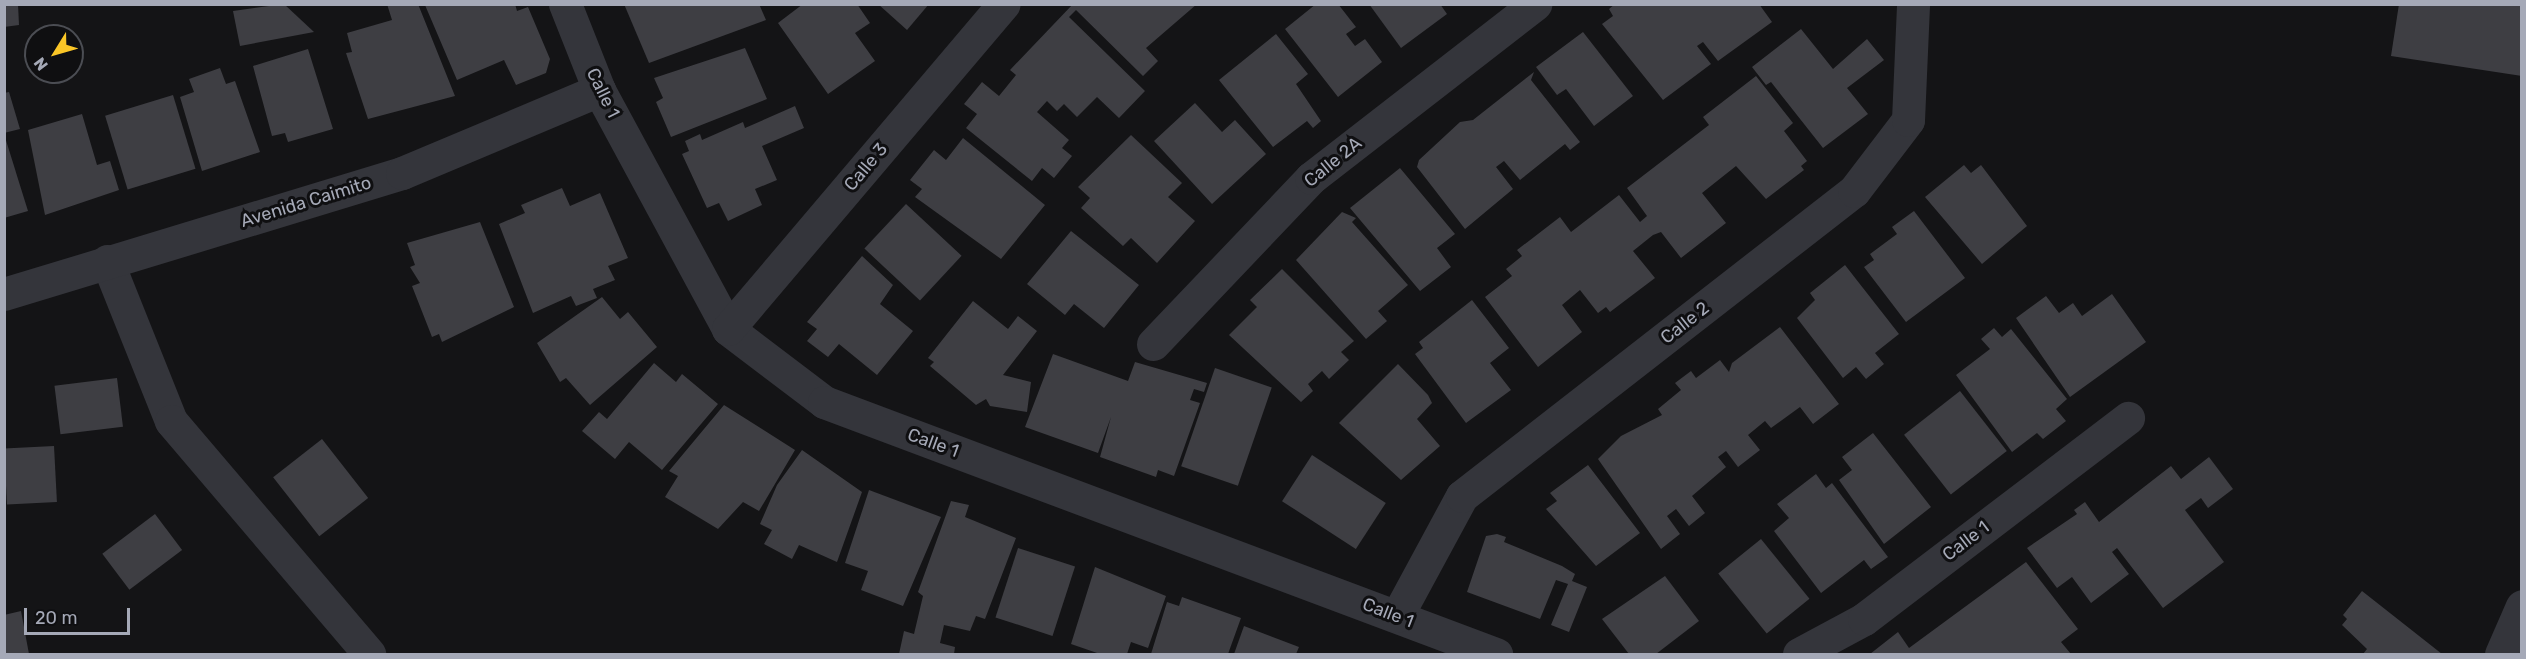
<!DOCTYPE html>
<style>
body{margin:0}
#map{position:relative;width:2526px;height:659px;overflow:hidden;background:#141416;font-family:Rubik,sans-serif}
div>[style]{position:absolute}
.building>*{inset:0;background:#3e3e43;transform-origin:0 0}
.minor>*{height:33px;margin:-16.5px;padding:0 16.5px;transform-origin:16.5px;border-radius:16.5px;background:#34353b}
span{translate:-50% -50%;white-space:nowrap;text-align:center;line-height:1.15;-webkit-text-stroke:6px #0f0f11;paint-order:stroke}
.street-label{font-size:18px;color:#a5a9b7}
.frame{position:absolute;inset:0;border:6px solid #a5a9b7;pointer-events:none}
.north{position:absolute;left:24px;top:24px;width:60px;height:60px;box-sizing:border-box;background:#0f0f11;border:2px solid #4b4d53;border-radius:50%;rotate:233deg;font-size:16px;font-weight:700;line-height:24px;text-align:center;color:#a5a9b7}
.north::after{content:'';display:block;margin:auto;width:21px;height:27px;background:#fac627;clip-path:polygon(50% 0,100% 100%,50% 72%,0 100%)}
.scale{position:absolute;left:24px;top:608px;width:106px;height:27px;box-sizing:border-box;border:3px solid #a5a9b7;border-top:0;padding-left:8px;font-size:18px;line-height:21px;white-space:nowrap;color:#a5a9b7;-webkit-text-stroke:4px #0f0f11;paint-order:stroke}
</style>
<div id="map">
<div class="building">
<i style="clip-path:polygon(4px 4px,18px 4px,19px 25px,4px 27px)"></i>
<i style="clip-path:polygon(284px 4px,314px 32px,240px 46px,233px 11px)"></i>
<i style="clip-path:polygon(387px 4px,418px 4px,455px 96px,368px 119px,346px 53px,352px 52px,347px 33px,392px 20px)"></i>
<i style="clip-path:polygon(515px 4px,517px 11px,528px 7px,550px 59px,546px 73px,516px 85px,504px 60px,457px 80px,425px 5px)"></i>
<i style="clip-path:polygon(624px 4px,759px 4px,766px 20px,649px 63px)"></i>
<i style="clip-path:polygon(803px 4px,857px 4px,870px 23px,855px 33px,875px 61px,828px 94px,778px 23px)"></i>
<i style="clip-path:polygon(878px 4px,929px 4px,907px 30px)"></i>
<i style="clip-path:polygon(1073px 4px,1197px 4px,1146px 48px,1158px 61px,1143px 76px,1076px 10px,1069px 17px,1145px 91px,1119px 118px,1097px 97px,1077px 117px,1064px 104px,1057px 111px,1047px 101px,1037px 112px,1069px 140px,1062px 148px,1072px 156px,1054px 178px,1042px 168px,1032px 181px,966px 128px,977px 114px,964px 104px,982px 82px,999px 96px,1016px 75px,1010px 70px)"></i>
<i style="clip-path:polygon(1316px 4px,1338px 4px,1356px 27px,1346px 34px,1355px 46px,1365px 39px,1382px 62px,1338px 97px,1285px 29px)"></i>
<i style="clip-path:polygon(1369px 4px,1440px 4px,1447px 14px,1401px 48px)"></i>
<i style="clip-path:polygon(1615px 4px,1759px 4px,1772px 22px,1718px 61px,1703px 42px,1697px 46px,1711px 64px,1663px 100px,1602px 24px,1613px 16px,1609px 9px)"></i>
<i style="clip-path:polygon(2399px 4px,2522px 4px,2522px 76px,2391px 56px)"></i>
<i style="clip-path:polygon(1801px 29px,1833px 69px,1867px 39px,1884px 60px,1847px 88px,1868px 114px,1823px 148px,1771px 82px,1766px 85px,1752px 67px)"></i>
<i style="clip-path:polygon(1583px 32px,1633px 96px,1594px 126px,1566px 89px,1557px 95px,1536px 67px)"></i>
<i style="clip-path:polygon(1276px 34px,1308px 74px,1296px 84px,1321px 121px,1313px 128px,1307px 121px,1273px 147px,1219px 80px)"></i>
<i style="clip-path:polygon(745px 48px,767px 99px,671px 137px,656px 102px,663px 98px,654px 78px)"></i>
<i style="clip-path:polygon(308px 49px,333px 129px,288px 142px,285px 133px,272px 136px,253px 66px)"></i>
<i style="clip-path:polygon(220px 68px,226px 84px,235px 81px,260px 152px,202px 171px,180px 97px,194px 92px,189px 79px)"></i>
<i style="clip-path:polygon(1534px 72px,1531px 80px,1580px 142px,1570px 150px,1565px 144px,1520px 180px,1504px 161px,1496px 167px,1513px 189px,1465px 229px,1417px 167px,1419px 160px,1460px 122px,1473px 120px)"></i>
<i style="clip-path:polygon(1756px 76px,1793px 123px,1784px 131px,1807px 161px,1801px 166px,1804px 170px,1766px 199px,1736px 166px,1702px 193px,1726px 223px,1681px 258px,1661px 232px,1653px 235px,1633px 251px,1655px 278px,1610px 312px,1606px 307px,1598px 313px,1580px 290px,1562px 305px,1582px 332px,1538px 367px,1485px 297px,1512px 276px,1506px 269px,1522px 256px,1517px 250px,1560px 217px,1571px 232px,1619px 195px,1640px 222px,1647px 216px,1627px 188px,1709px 125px,1703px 117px)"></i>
<i style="clip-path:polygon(9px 92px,20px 129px,4px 133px,4px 93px)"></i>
<i style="left:173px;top:95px;width:77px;height:71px;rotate:73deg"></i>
<i style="clip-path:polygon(1195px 103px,1222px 132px,1235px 120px,1266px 154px,1212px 204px,1154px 141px)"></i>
<i style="clip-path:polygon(795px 106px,804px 128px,762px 146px,777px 180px,755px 189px,762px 205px,728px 221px,719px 203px,707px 208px,682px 154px,689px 151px,685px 141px,700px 134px,702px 140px,743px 122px,745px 128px)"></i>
<i style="clip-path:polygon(82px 114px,97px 165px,110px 161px,119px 190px,45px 215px,28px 130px)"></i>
<i style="clip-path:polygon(4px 134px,28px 211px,4px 218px)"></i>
<i style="clip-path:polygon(1131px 135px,1182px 183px,1168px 197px,1195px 221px,1157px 263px,1131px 238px,1123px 246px,1081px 208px,1090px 198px,1078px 187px)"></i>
<i style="clip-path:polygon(963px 138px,1045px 205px,1001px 259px,915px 197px,922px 189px,910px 180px,934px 150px,946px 160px)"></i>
<i style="clip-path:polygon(1964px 165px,1971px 173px,1981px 165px,2027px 226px,1982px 264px,1925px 197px)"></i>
<i style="clip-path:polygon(1400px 168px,1455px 234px,1437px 248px,1451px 267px,1420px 291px,1350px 208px)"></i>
<i style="clip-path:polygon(562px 188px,570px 206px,600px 193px,628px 258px,608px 266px,615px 280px,593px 289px,597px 298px,576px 306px,571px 296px,533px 313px,499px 224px,525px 213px,521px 205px)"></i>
<i style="left:906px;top:204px;width:76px;height:61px;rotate:43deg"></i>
<i style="clip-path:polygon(1914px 211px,1965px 278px,1906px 322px,1864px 267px,1874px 260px,1870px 254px,1897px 234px,1892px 227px)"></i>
<i style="clip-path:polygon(1342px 212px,1356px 218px,1352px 222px,1408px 285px,1378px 311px,1387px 321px,1366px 339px,1296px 260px)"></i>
<i style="clip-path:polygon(480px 222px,514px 307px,442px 342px,439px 334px,432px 337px,412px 286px,420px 283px,410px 267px,415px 265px,407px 243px)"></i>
<i style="clip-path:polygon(1071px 231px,1139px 285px,1104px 328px,1074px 304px,1065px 315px,1027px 284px)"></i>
<i style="clip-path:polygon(862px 256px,893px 285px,880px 304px,913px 331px,877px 375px,839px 344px,828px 357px,807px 341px,817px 329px,807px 322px)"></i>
<i style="clip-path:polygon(1845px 265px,1899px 334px,1875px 353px,1884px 364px,1866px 379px,1856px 367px,1843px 378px,1797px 318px,1815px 300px,1810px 293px)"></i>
<i style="clip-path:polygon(1282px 269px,1354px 341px,1341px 352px,1349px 360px,1329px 379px,1322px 371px,1308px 384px,1313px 391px,1301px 402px,1229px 335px,1257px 307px,1250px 300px)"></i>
<i style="clip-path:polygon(2112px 294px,2146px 342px,2070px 397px,2016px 318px,2046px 296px,2059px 313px,2073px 303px,2082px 316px)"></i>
<i style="clip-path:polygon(602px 297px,620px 319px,628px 312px,657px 347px,590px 405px,566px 378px,560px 382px,537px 343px)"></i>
<i style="clip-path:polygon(1472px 300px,1509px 348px,1490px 363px,1511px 390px,1466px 423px,1415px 354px,1423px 348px,1419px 342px)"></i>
<i style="clip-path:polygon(973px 301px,1008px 329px,1018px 316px,1037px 331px,1003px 375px,1031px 382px,1027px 412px,990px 406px,986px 399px,976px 405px,930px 366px,934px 362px,928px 358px)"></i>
<i style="clip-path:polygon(1780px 327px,1839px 404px,1813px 424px,1800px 407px,1771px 428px,1765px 421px,1748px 435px,1760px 450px,1738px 467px,1726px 451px,1718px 457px,1726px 467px,1692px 496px,1705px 513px,1689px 526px,1676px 509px,1667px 516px,1680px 534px,1661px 549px,1598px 459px,1621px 436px,1662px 415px,1658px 409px,1681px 390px,1675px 383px,1691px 371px,1696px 378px,1720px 360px,1729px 372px,1732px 363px)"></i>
<i style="clip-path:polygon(1994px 328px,2002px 337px,2011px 329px,2067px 399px,2056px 409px,2066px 421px,2043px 439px,2037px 433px,2012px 452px,1956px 375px,1990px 349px,1981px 339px)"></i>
<i style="clip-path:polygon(1053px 354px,1128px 381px,1135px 362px,1207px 383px,1204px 392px,1194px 389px,1190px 400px,1200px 403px,1174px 476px,1158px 470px,1156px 477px,1100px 457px,1111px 417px,1098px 453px,1025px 427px)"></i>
<i style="clip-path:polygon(654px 363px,676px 382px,682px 374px,718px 404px,662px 470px,629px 442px,615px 459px,582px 431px,599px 412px,607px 419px)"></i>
<i style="clip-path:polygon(1398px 364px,1428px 395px,1432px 403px,1417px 419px,1440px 446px,1401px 480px,1339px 423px)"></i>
<i style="left:1215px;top:368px;width:60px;height:104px;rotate:19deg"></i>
<i style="left:117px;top:378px;width:49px;height:63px;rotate:83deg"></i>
<i style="left:1960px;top:391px;width:76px;height:71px;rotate:52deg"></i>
<i style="clip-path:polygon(724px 405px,795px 450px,759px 511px,743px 502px,718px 529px,665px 497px,678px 476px,669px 471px)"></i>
<i style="clip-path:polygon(1873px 433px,1931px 507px,1884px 544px,1839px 480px,1852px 470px,1842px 457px)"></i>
<i style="left:322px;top:439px;width:75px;height:62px;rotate:52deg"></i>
<i style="left:54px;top:446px;width:56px;height:50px;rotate:87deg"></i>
<i style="clip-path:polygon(802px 450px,862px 492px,837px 562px,799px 545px,792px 559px,764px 544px,772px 530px,760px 524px,777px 485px)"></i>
<i style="left:1312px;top:455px;width:88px;height:55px;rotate:33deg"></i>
<i style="clip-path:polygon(2209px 457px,2233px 489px,2208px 508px,2201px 498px,2185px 510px,2224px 562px,2163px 608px,2117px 548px,2112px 552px,2129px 574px,2091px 603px,2072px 577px,2057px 588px,2027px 548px,2077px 514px,2074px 510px,2085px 502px,2099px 522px,2171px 466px,2181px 479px)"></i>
<i style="clip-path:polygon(1588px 465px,1640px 533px,1596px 566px,1546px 509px,1557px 501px,1550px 493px)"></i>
<i style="clip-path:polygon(1816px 474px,1826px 488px,1832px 483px,1888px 557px,1871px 569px,1864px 560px,1821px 593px,1774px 531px,1789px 518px,1777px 504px)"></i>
<i style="clip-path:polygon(869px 490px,941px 517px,903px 606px,861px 590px,868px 571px,845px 563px)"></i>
<i style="clip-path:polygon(951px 501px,969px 505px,965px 517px,1016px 538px,985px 619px,976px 616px,970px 631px,944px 625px,940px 643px,955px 647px,954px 654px,899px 654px,904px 631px,914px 634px,923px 596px,918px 592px)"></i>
<i style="left:155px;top:514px;width:45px;height:66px;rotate:53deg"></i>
<i style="clip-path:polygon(1497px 534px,1506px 537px,1504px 542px,1562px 566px,1575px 574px,1572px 581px,1587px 587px,1569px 632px,1551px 625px,1568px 584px,1556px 580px,1540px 619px,1467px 592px,1486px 536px)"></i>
<i style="left:1761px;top:539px;width:77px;height:55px;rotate:51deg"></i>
<i style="left:1018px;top:548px;width:60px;height:73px;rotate:18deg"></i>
<i style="clip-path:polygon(2026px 562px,2078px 629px,2061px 642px,2071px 654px,1870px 654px,1898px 632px,1909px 648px)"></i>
<i style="clip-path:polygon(1095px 567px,1166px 596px,1148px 648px,1131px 642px,1127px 654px,1100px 654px,1071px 644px)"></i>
<i style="clip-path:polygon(1665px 576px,1699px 621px,1656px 654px,1629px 654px,1602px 619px)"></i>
<i style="clip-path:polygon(2362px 591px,2442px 654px,2363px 654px,2367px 649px,2342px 625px,2347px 619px,2343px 615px)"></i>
<i style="clip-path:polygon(1182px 597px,1241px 618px,1228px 654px,1151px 654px,1167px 602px,1179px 606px)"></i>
<i style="clip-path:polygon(21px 611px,29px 654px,4px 654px,4px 615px)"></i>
<i style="clip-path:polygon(1244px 626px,1299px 647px,1296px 654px,1234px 654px)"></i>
</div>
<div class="minor">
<i style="left:565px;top:4px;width:92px;rotate:68.4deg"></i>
<i style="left:599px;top:90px;width:272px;rotate:61.6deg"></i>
<i style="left:728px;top:329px;width:121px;rotate:37.2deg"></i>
<i style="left:824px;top:402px;width:718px;rotate:20.56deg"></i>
<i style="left:107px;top:261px;width:172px;rotate:68.2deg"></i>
<i style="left:171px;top:421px;width:306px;rotate:49.6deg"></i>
<i style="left:4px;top:294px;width:416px;rotate:-16.9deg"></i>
<i style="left:402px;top:173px;width:214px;rotate:-22.8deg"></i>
<i style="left:728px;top:329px;width:426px;rotate:-49.7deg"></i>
<i style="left:1153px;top:344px;width:229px;rotate:-46.4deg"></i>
<i style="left:1311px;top:178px;width:284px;rotate:-37.8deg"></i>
<i style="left:1397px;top:616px;width:136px;rotate:-61.6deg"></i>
<i style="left:1462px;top:496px;width:497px;rotate:-37.9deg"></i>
<i style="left:1854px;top:191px;width:89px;rotate:-52.7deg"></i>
<i style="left:1908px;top:120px;width:116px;rotate:-87.5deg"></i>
<i style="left:1799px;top:654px;width:74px;rotate:-28.3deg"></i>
<i style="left:1864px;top:619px;width:332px;rotate:-37.3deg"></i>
<i style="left:2501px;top:654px;width:52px;rotate:-66.4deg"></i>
</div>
<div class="street-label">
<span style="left:603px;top:93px;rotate:64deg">Calle 1</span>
<span style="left:1333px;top:162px;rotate:-39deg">Calle 2A</span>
<span style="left:866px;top:167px;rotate:-50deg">Calle 3</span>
<span style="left:306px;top:202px;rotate:-17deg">Avenida Caimito</span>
<span style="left:1685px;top:323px;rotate:-38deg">Calle 2</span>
<span style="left:933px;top:443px;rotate:20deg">Calle 1</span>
<span style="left:1966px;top:541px;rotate:-37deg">Calle 1</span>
<span style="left:1388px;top:613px;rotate:21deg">Calle 1</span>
</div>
<div class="frame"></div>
<div class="north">N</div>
<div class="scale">20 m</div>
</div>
